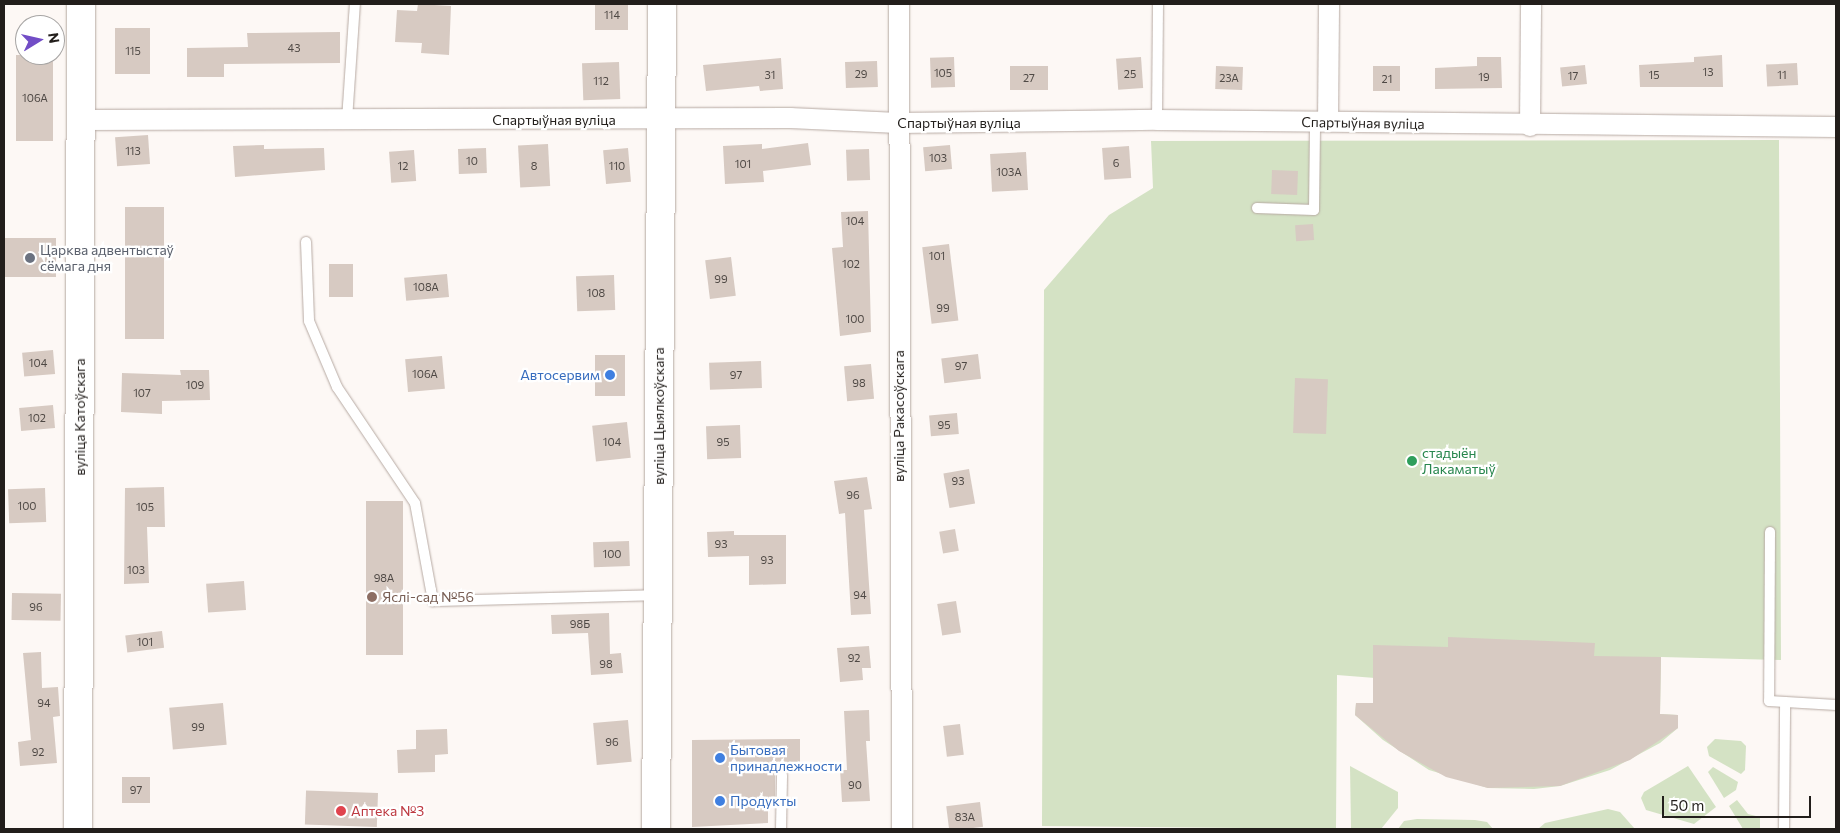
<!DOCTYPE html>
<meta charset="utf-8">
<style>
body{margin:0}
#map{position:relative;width:1840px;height:833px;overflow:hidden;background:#fdf8f5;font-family:Commissioner,sans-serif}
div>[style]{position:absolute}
.green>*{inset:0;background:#d4e2c4}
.building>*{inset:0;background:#d7cac2;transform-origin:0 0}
.roads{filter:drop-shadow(0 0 1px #b7aaa3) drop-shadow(0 0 1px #b7aaa3)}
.lane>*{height:10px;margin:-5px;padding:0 5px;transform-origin:5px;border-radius:5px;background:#fff}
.street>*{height:20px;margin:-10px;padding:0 10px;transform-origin:10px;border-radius:10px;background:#fff}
.secondary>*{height:28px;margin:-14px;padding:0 14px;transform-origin:14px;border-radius:14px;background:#fff}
.dots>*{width:14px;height:14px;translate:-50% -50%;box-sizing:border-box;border:2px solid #fff;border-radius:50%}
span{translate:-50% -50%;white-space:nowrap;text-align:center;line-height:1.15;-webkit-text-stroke:4.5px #fff;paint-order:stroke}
.number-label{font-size:11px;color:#4f4945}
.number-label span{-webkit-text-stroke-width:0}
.street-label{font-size:14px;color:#221e1b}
.worship-label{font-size:14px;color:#5b616d}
.left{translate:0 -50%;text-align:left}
.shop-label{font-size:14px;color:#366cbe}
.right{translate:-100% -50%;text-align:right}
.leisure-label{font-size:14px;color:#27864d}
.education-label{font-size:14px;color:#785e54}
.health-label{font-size:14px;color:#be3a42}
.frame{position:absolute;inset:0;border:5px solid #221e1b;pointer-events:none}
.north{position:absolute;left:15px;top:15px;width:50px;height:50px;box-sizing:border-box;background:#fff;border:1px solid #a7a5a4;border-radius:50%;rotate:81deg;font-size:14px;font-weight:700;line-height:20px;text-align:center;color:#221e1b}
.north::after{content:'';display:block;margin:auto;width:18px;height:22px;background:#724dc6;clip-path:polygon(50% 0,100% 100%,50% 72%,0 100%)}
.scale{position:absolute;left:1662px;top:796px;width:149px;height:22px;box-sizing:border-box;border:2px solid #221e1b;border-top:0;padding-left:6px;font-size:15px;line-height:18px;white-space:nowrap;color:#221e1b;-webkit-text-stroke:4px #fff;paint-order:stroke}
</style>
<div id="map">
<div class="green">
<i style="clip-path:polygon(1779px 140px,1781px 660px,1661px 657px,1660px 714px,1678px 715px,1678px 728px,1660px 743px,1610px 770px,1560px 786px,1534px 789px,1488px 788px,1429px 770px,1383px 740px,1355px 715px,1356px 703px,1373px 703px,1375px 678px,1337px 675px,1336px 829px,1042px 826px,1044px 290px,1109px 215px,1153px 188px,1151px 141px)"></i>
<i style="clip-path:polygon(1715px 739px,1741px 741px,1746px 746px,1745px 770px,1741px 774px,1709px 756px,1707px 747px)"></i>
<i style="clip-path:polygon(1350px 766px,1398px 792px,1398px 808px,1381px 829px,1351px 829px)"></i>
<i style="clip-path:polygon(1688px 766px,1716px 807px,1694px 824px,1646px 810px,1641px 798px,1644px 792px)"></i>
<i style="clip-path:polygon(1713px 767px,1738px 782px,1736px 790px,1724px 798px,1708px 772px)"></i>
<i style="clip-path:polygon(1737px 800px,1748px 814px,1760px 817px,1760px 829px,1743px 829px,1729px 806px)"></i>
<i style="clip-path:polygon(1608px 809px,1620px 812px,1635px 829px,1538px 829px,1545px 823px)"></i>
<i style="clip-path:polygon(1417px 819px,1475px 820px,1487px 822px,1493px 829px,1398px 829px,1404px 821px)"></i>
</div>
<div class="building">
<i style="clip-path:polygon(418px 4px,451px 6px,449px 55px,421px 53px,422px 43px,395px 42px,397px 10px,417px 11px)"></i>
<i style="left:595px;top:4px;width:33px;height:26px"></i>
<i style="left:115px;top:28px;width:35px;height:46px"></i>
<i style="clip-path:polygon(340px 32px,340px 63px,224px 64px,224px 77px,187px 77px,187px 48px,248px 47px,247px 33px)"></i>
<i style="left:16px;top:55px;width:37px;height:86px"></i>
<i style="clip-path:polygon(1722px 55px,1723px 87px,1640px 87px,1639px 65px,1694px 62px,1694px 57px)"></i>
<i style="left:954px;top:57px;width:30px;height:24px;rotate:88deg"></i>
<i style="left:1141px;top:57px;width:31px;height:25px;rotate:86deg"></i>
<i style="clip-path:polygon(1477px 57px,1501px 57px,1502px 88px,1435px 89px,1435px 68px,1477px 66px)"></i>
<i style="clip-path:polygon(781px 58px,783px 89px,760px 91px,759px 86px,706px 91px,703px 65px)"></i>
<i style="left:877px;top:61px;width:26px;height:32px;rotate:88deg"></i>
<i style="left:619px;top:62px;width:37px;height:37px;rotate:88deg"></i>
<i style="left:1797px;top:63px;width:22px;height:31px;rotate:87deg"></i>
<i style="left:1585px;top:65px;width:19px;height:25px;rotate:84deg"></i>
<i style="left:1010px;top:66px;width:38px;height:24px"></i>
<i style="left:1216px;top:66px;width:27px;height:23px;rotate:2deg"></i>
<i style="left:1373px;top:66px;width:27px;height:25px"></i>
<i style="left:148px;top:135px;width:29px;height:33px;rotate:86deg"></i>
<i style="clip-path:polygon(808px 143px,811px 165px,763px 171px,764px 182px,725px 184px,723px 146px,762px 144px,762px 149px)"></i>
<i style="left:548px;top:144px;width:42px;height:30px;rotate:87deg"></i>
<i style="clip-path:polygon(264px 145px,264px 149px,324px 148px,325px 170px,235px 177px,233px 146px)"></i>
<i style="left:950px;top:145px;width:24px;height:27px;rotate:85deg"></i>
<i style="left:1129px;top:146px;width:32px;height:27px;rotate:86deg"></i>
<i style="left:486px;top:148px;width:25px;height:28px;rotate:88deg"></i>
<i style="left:628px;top:148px;width:34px;height:25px;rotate:85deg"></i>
<i style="left:869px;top:149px;width:31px;height:23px;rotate:88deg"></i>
<i style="left:414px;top:150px;width:31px;height:25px;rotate:86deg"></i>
<i style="left:1026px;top:152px;width:38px;height:36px;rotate:87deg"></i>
<i style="left:1272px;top:170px;width:26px;height:24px;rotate:2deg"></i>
<i style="left:125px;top:207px;width:39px;height:132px"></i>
<i style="clip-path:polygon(868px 211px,871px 332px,840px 336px,832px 248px,843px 247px,841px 212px)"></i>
<i style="left:1313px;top:224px;width:16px;height:18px;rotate:86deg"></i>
<i style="left:56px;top:238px;width:39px;height:52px;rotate:90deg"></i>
<i style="left:949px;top:244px;width:77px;height:27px;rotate:83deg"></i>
<i style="left:731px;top:257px;width:39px;height:26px;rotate:83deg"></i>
<i style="left:353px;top:264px;width:33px;height:24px;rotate:90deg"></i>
<i style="left:447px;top:274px;width:23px;height:43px;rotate:85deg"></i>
<i style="left:614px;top:275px;width:35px;height:38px;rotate:88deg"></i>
<i style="left:53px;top:350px;width:24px;height:31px;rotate:85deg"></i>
<i style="left:978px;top:354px;width:25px;height:37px;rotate:83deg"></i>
<i style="left:595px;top:355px;width:30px;height:41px"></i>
<i style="left:442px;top:356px;width:33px;height:37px;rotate:85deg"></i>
<i style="left:761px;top:361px;width:27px;height:52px;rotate:88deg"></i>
<i style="left:871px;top:364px;width:35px;height:27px;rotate:85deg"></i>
<i style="clip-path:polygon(180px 370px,209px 370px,210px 400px,162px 401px,162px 414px,121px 412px,122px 373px,181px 375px)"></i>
<i style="left:1295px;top:378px;width:33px;height:55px;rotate:2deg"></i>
<i style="left:53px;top:405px;width:23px;height:34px;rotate:85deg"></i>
<i style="left:957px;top:413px;width:21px;height:28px;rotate:85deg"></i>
<i style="left:627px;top:422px;width:36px;height:35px;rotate:84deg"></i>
<i style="left:740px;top:425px;width:33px;height:34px;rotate:88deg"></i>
<i style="left:969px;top:469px;width:35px;height:26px;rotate:80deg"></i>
<i style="clip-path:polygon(867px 477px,872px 509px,864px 510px,871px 614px,851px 615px,845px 513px,839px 514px,834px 481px)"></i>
<i style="clip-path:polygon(164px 487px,165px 527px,147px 527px,149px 583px,124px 584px,125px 488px)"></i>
<i style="left:45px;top:488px;width:34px;height:37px;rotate:88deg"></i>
<i style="left:366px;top:501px;width:37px;height:154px"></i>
<i style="left:955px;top:529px;width:22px;height:16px;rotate:80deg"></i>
<i style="clip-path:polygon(734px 531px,734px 535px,786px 535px,786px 584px,749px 585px,749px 556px,708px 557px,707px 532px)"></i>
<i style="left:629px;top:541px;width:25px;height:36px;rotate:88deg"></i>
<i style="left:244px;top:581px;width:29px;height:38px;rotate:86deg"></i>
<i style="left:12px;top:593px;width:49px;height:27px;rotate:1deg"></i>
<i style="left:956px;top:601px;width:32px;height:19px;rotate:81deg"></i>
<i style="clip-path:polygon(609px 613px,610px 654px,621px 653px,623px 673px,591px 675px,588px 633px,552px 634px,551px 615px)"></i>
<i style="left:162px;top:631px;width:17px;height:37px;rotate:83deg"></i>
<i style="clip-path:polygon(1448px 637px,1595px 643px,1594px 656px,1661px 657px,1660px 714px,1678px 715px,1678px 728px,1630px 760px,1560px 786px,1488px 788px,1446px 777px,1399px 751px,1355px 715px,1356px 703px,1373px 703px,1373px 645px,1448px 647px)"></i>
<i style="clip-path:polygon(869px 646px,871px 668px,862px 668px,863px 680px,840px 682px,837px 648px)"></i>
<i style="clip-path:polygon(41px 652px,42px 688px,58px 687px,60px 716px,53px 717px,57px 763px,20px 766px,18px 742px,31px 740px,23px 653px)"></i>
<i style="left:223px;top:703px;width:42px;height:54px;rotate:85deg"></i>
<i style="clip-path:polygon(869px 710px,870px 741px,866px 741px,870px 801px,842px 802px,840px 770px,847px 770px,844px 711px)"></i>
<i style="left:628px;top:720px;width:42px;height:35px;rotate:85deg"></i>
<i style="left:960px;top:724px;width:31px;height:17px;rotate:83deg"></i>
<i style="clip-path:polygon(447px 729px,448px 754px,435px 755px,435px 772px,398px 773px,397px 750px,416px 749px,416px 730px)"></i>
<i style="clip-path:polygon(800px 739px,800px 767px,775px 766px,775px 801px,768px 801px,768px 823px,692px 827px,692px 740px)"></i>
<i style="left:122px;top:777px;width:28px;height:26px"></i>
<i style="left:378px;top:793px;width:34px;height:72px;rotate:92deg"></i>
<i style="left:980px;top:802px;width:25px;height:34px;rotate:83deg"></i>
</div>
<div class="roads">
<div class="lane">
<i style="left:347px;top:120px;width:116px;rotate:-86.1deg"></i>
<i style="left:1157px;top:120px;width:116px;rotate:-89.5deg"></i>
<i style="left:1257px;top:208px;width:57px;rotate:2deg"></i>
<i style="left:1314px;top:210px;width:88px;rotate:-89.3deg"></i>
<i style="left:306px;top:242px;width:79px;rotate:87.8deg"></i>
<i style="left:309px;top:321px;width:72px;rotate:67deg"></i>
<i style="left:337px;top:387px;width:140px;rotate:56.1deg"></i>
<i style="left:415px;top:503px;width:100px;rotate:79.6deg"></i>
<i style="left:433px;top:601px;width:224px;rotate:-1.5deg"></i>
<i style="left:1770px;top:532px;width:169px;rotate:90.3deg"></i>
<i style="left:1769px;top:701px;width:67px;rotate:3.4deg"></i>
<i style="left:781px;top:829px;width:54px;rotate:-88.9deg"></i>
<i style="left:1784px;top:829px;width:125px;rotate:-89.5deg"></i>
</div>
<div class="street">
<i style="left:899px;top:4px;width:825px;rotate:89.79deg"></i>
<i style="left:81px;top:120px;width:709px;rotate:-0.16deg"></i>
<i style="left:790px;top:118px;width:108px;rotate:2.7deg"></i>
<i style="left:898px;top:123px;width:259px;rotate:-0.7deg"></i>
<i style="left:1157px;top:120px;width:679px;rotate:0.59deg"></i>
<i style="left:1328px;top:122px;width:118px;rotate:-89.5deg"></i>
<i style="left:1530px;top:126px;width:122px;rotate:-89.5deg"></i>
</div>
<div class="secondary">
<i style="left:78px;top:829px;width:825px;rotate:-89.79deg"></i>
<i style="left:656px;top:829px;width:825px;rotate:-89.58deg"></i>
</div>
</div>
<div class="dots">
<i style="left:30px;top:258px;background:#6b7280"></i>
<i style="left:610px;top:375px;background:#3f7fe0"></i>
<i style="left:1412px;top:461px;background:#2e9e5b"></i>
<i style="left:372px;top:597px;background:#8d6e63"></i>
<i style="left:720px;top:758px;background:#3f7fe0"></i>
<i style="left:720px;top:801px;background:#3f7fe0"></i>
<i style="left:341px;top:811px;background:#e0444e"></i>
</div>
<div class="number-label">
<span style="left:612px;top:15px">114</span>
<span style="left:294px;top:48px">43</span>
<span style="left:133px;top:51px">115</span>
<span style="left:1708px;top:72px">13</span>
<span style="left:943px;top:73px">105</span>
<span style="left:861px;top:74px">29</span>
<span style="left:1130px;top:74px">25</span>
<span style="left:770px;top:75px">31</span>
<span style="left:1654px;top:75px">15</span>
<span style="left:1782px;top:75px">11</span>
<span style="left:1573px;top:76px">17</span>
<span style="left:1484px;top:77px">19</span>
<span style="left:1029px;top:78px">27</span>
<span style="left:1229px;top:78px">23А</span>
<span style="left:1387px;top:79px">21</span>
<span style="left:601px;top:81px">112</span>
<span style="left:35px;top:98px">106А</span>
<span style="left:133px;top:151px">113</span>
<span style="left:938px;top:158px">103</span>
<span style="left:472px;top:161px">10</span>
<span style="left:1116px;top:163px">6</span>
<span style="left:743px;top:164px">101</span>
<span style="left:403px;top:166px">12</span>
<span style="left:534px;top:166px">8</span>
<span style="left:617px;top:166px">110</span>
<span style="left:1009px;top:172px">103А</span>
<span style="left:855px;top:221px">104</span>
<span style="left:937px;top:256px">101</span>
<span style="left:851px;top:264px">102</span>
<span style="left:721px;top:279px">99</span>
<span style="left:426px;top:287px">108А</span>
<span style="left:596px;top:293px">108</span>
<span style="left:943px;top:308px">99</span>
<span style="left:855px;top:319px">100</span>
<span style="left:38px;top:363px">104</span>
<span style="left:961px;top:366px">97</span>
<span style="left:425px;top:374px">106А</span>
<span style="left:736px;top:375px">97</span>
<span style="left:859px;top:383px">98</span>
<span style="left:195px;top:385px">109</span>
<span style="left:142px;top:393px">107</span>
<span style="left:37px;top:418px">102</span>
<span style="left:944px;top:425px">95</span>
<span style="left:612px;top:442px">104</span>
<span style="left:723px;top:442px">95</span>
<span style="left:958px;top:481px">93</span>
<span style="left:853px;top:495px">96</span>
<span style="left:27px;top:506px">100</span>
<span style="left:145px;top:507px">105</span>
<span style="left:721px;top:544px">93</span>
<span style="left:612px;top:554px">100</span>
<span style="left:767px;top:560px">93</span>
<span style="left:136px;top:570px">103</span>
<span style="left:384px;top:578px">98А</span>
<span style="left:860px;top:595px">94</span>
<span style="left:36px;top:607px">96</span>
<span style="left:580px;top:624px">98Б</span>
<span style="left:145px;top:642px">101</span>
<span style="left:854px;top:658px">92</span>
<span style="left:606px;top:664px">98</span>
<span style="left:44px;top:703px">94</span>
<span style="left:198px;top:727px">99</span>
<span style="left:612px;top:742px">96</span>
<span style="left:38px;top:752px">92</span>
<span style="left:855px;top:785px">90</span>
<span style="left:136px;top:790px">97</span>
<span style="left:965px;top:817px">83А</span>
</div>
<div class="street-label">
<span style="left:554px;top:120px">Спартыўная вуліца</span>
<span style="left:959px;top:123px">Спартыўная вуліца</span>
<span style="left:1363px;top:123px;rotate:1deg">Спартыўная вуліца</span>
<span style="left:659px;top:416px;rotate:-90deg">вуліца Цыялкоўскага</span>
<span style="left:899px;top:416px;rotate:-90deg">вуліца Ракасоўскага</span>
<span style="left:80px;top:417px;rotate:-90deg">вуліца Катоўскага</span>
</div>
<div class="worship-label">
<span class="left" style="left:40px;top:258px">Царква адвентыстаў<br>сёмага дня</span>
</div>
<div class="shop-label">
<span class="right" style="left:600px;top:375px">Автосервим</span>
<span class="left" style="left:730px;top:758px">Бытовая<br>принадлежности</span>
<span class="left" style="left:730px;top:801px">Продукты</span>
</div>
<div class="leisure-label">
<span class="left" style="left:1422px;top:461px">стадыён<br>Лакаматыў</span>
</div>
<div class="education-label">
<span class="left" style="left:382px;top:597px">Яслі-сад №56</span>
</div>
<div class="health-label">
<span class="left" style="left:351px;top:811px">Аптека №3</span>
</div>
<div class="frame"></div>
<div class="north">N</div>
<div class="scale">50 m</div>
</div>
